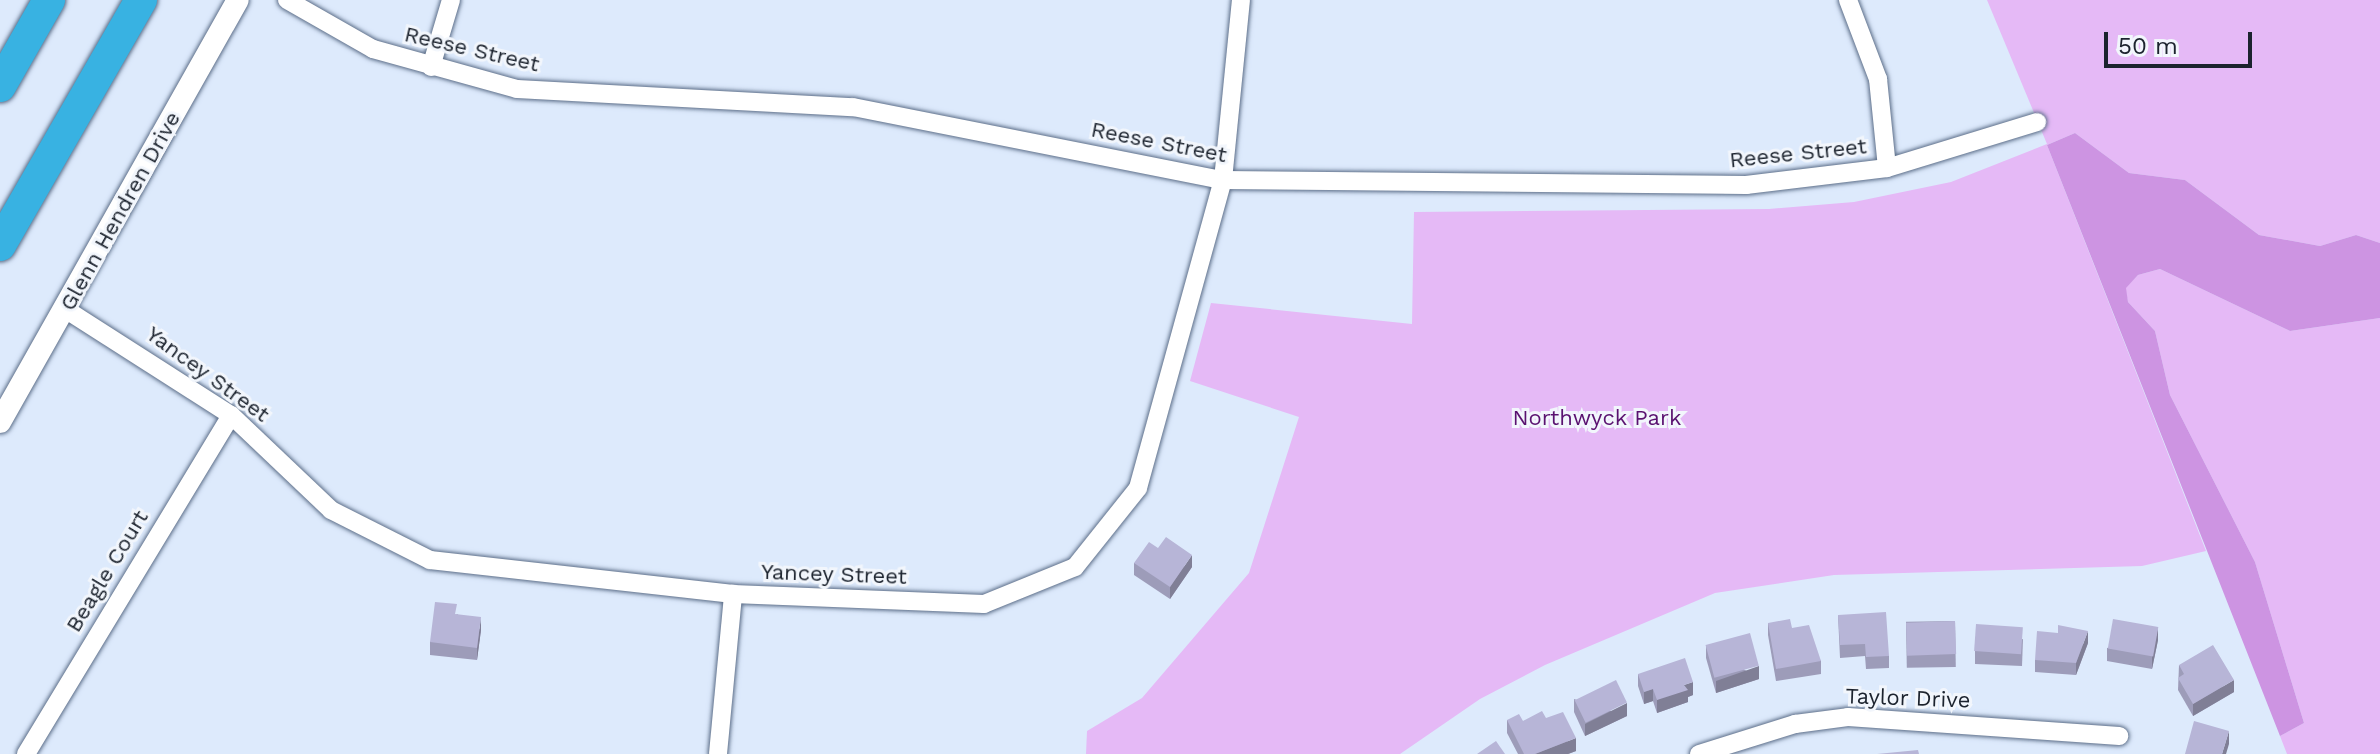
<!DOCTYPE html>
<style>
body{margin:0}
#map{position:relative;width:2380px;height:754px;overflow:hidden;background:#ddeafc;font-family:"Work Sans",sans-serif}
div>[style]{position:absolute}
.green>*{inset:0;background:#e5b9f6}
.forest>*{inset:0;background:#cd94e2}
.roads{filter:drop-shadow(0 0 2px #5c6e89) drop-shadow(0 0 2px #5c6e89)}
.minor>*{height:18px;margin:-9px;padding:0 9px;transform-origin:9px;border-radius:9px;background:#fff}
.tertiary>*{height:22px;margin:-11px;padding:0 11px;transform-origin:11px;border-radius:11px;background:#fff}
.motorway>*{height:32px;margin:-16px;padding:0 16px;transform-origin:16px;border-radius:16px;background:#38b2e2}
.wall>*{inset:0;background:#9d9cb9;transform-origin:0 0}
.shaded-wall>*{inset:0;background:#807f96}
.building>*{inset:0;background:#b7b5d7;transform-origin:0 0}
span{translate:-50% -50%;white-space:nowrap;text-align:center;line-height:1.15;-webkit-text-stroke:6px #f2f6fc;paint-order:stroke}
.street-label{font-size:22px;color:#1c232e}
.park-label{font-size:22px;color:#5a1270}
.scale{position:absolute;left:2104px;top:32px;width:148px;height:36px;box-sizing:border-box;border:4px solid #1c232e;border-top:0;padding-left:10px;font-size:24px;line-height:28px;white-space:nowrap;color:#1c232e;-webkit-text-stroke:6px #f2f6fc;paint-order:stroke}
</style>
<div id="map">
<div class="green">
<i style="clip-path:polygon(1987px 0,2380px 0,2380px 243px,2356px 235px,2320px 246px,2259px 235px,2185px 180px,2129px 173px,2075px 133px,2047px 145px,2206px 551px,2142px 566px,1834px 575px,1715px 593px,1545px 665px,1480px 699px,1400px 754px,1086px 754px,1087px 731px,1142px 698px,1249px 573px,1299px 417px,1190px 381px,1211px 303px,1412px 324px,1414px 212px,1769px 209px,1854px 202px,1951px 182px,2047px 144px)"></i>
<i style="clip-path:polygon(2160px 269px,2290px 331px,2380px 318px,2380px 754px,2287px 754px,2280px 736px,2304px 723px,2255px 562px,2170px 395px,2155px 331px,2128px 302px,2125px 288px,2138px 275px)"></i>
</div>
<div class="forest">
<i style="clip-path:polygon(2075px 133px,2129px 173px,2185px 180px,2259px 235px,2320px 246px,2356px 235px,2380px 243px,2380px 318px,2290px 331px,2160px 269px,2138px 275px,2126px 288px,2128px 302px,2155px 331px,2170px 395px,2255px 562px,2304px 723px,2280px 736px,2047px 145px)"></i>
</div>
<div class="roads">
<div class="minor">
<i style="left:287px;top:0;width:99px;rotate:29.7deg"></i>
<i style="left:373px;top:49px;width:149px;rotate:15.5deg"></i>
<i style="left:517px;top:89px;width:336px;rotate:3.1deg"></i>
<i style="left:853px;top:107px;width:377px;rotate:11.2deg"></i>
<i style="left:1223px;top:180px;width:523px;rotate:0.55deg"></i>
<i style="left:1746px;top:185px;width:142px;rotate:-6.9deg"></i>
<i style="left:1887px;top:168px;width:157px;rotate:-17deg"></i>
<i style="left:1848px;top:0;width:85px;rotate:69.2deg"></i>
<i style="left:1878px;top:79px;width:89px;rotate:84.2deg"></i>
<i style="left:431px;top:67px;width:70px;rotate:-73.4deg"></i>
<i style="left:65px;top:309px;width:197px;rotate:32.6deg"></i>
<i style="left:231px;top:415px;width:138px;rotate:43.5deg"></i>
<i style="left:331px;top:510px;width:111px;rotate:26.8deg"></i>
<i style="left:430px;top:560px;width:305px;rotate:6.4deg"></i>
<i style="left:733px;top:594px;width:251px;rotate:2.3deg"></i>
<i style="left:984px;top:604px;width:98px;rotate:-22.1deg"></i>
<i style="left:1075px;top:567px;width:101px;rotate:-51.4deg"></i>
<i style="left:1138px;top:488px;width:320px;rotate:-74.6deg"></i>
<i style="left:1223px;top:180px;width:181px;rotate:-84.3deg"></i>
<i style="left:26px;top:754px;width:396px;rotate:-58.8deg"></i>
<i style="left:718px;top:754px;width:161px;rotate:-84.6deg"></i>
<i style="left:1699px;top:754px;width:101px;rotate:-17.4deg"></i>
<i style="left:1795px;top:724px;width:53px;rotate:-7.5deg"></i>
<i style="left:1848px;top:717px;width:272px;rotate:4deg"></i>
</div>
<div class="tertiary">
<i style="left:0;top:422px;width:484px;rotate:-60.6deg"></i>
</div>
<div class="motorway">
<i style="left:0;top:86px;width:99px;rotate:-60.3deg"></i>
<i style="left:0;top:245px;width:283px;rotate:-60.1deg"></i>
</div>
</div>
<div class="wall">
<i style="clip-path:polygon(1134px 563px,1192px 567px,1170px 599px,1134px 575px)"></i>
<i style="clip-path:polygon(457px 614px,481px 630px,477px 660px,430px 655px,430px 642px)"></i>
<i style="clip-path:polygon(1838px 615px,1889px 656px,1889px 668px,1866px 669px,1865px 656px,1840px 658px)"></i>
<i style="left:1955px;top:621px;width:46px;height:49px;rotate:89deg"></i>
<i style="clip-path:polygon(1768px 623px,1792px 628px,1821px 661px,1821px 674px,1776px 681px,1768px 635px)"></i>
<i style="clip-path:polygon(2023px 639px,2022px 666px,1975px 664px,1975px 651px)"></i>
<i style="clip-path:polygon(2158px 640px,2152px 669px,2107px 661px,2107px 648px)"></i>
<i style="clip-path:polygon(2088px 643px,2076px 675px,2035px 672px,2035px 660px)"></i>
<i style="clip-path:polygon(1706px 645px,1759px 679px,1716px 693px,1706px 658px)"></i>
<i style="clip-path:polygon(2179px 665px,2234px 692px,2193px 716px,2178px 690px)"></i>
<i style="clip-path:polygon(1638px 674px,1693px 695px,1688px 697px,1688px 702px,1657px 713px,1653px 701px,1644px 704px,1638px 686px)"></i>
<i style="clip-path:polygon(1574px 699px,1627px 716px,1585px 736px,1574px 712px)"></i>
<i style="clip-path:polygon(1546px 718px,1576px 751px,1568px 754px,1518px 754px,1507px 733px,1507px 720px,1523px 721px)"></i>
</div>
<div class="shaded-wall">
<i style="clip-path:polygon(1192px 555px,1192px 567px,1170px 599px,1170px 587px)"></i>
<i style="clip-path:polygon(481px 617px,481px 630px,477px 660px,477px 648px)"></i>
<i style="clip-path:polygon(2158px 627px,2158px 640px,2152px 669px,2152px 656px)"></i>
<i style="clip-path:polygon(2088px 631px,2088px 643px,2076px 675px,2076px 663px)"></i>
<i style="clip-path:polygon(1759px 666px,1759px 679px,1716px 693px,1716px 681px)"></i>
<i style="clip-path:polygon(2234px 680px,2234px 692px,2193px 716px,2193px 704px)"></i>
<i style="clip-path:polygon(1693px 682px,1693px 695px,1688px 697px,1688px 702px,1657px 713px,1657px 700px,1684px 685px)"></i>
<i style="clip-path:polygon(1653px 689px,1653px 701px,1644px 704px,1644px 692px)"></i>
<i style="clip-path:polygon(1627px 703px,1627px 716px,1585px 736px,1585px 724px)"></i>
<i style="clip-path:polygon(2229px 731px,2229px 744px,2226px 754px,2222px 754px)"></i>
<i style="clip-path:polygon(1576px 738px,1576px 751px,1568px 754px,1535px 754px)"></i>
</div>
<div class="building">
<i style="clip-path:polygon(1166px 537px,1192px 555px,1170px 587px,1134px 563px,1149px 542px,1158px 548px)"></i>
<i style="clip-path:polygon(435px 602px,457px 604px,455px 614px,481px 617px,477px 648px,430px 642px)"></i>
<i style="clip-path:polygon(1886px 612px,1889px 656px,1866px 657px,1865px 644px,1840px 645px,1838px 615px)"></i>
<i style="clip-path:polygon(1790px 619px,1792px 628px,1809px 625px,1821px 661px,1776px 669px,1768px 623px)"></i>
<i style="left:2113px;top:619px;width:46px;height:30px;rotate:10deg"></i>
<i style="left:1955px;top:621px;width:33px;height:49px;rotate:88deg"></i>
<i style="left:1976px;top:624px;width:47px;height:27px;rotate:4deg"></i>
<i style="clip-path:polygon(2058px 625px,2088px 631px,2076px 663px,2035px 660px,2037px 631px,2058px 633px)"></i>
<i style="left:1750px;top:633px;width:34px;height:46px;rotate:75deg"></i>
<i style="clip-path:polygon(2213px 645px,2234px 680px,2193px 704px,2178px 678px,2184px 674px,2179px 665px)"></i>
<i style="clip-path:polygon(1685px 658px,1693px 682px,1684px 685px,1688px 690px,1657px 700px,1653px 689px,1644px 692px,1638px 674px)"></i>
<i style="left:1616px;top:680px;width:25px;height:46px;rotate:64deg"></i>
<i style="clip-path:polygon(1542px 711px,1546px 718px,1563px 712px,1576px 738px,1535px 754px,1524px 754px,1507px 720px,1519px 714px,1523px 721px)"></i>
<i style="clip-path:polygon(2194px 721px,2229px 731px,2222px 754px,2185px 754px)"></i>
<i style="clip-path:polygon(1496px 741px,1505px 754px,1477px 754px)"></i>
<i style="clip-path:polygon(1918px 750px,1919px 754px,1877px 754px)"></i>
</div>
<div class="street-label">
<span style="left:472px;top:49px;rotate:13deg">Reese Street</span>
<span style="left:1159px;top:142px;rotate:11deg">Reese Street</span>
<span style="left:1798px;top:153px;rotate:-6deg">Reese Street</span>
<span style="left:120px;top:211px;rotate:-61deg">Glenn Hendren Drive</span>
<span style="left:208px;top:374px;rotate:36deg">Yancey Street</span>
<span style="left:107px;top:571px;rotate:-59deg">Beagle Court</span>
<span style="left:834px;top:574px;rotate:2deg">Yancey Street</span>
<span style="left:1908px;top:698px;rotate:2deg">Taylor Drive</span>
</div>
<div class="park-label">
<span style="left:1597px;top:418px">Northwyck Park</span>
</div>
<div class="scale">50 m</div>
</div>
